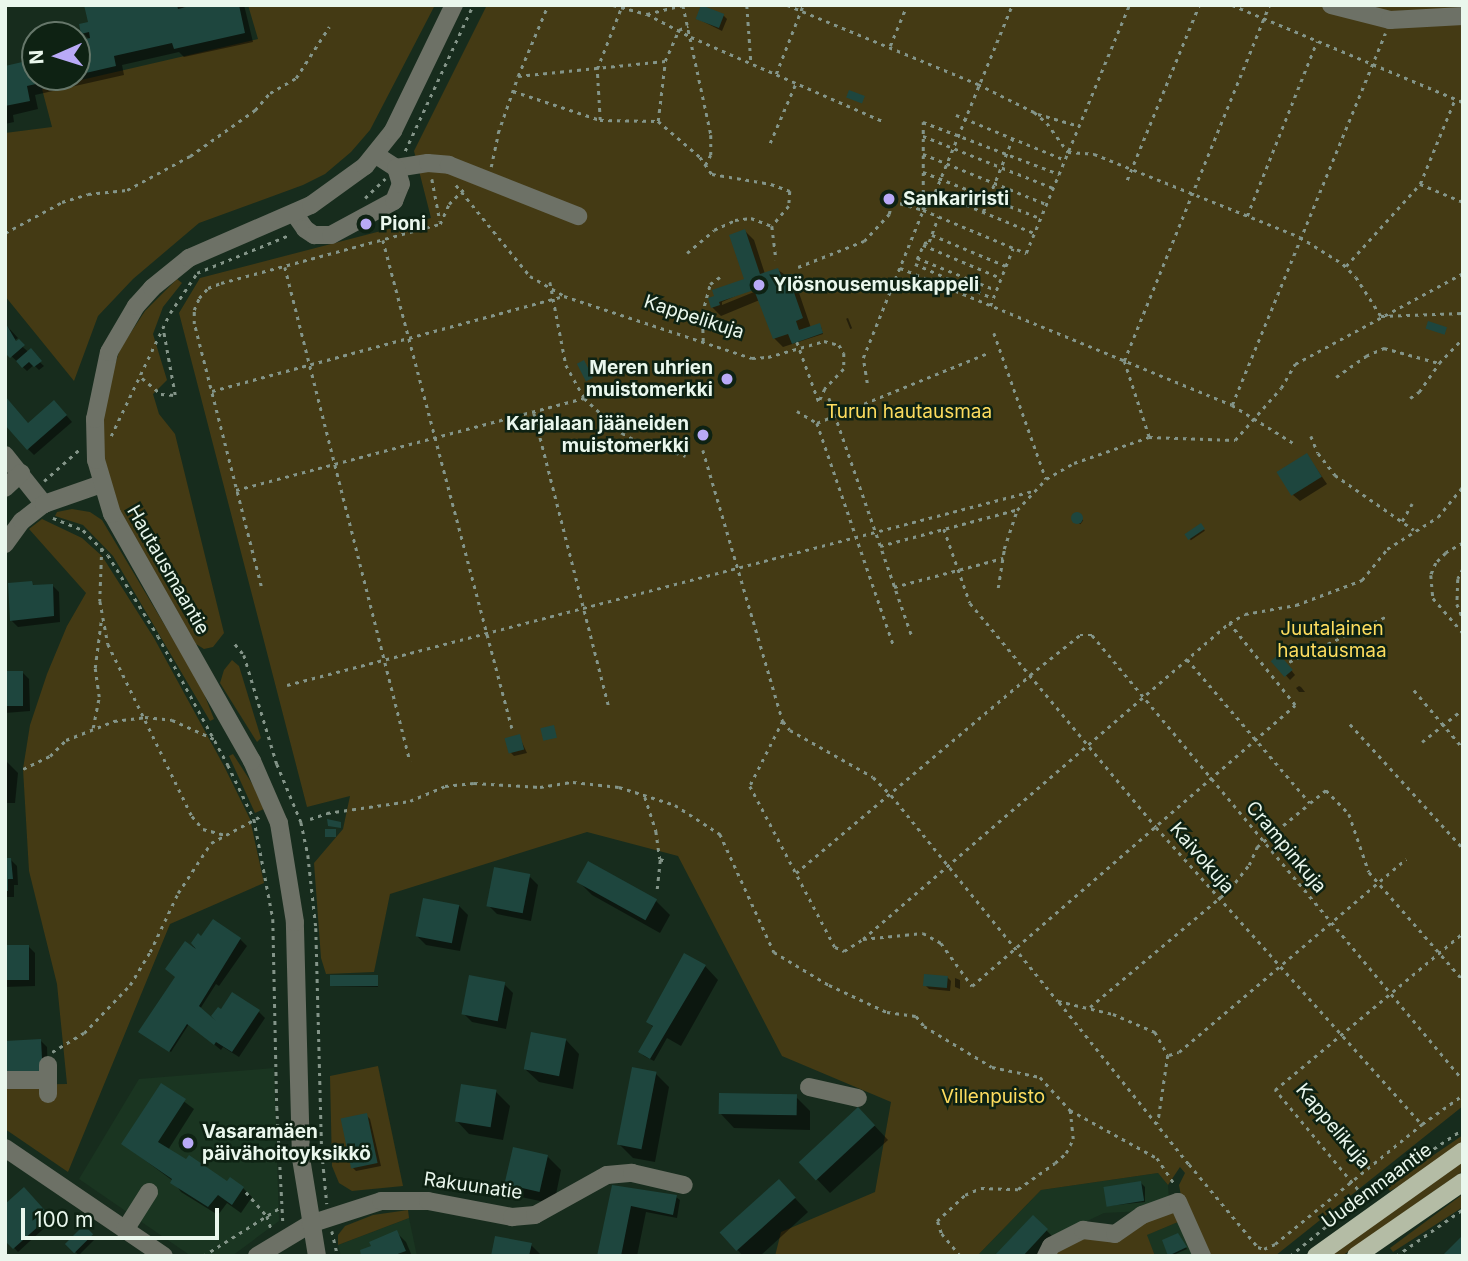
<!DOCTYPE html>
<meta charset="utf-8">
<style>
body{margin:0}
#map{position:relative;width:1468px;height:1261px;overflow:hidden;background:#172c1d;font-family:Inter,sans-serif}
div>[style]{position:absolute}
.built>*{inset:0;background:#1a3521}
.green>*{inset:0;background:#443a14}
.shadow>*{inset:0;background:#0007;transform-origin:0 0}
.building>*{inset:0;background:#1e463e;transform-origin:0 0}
.round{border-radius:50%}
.path>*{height:2.5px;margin-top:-1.25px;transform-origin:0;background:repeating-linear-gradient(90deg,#849589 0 3.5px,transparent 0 8.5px)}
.minor>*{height:18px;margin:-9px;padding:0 9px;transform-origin:9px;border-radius:9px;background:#6d7166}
.major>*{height:18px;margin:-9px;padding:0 9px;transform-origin:9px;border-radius:9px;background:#b4bca5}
.dots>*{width:19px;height:19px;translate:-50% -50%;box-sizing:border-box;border:4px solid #0e2213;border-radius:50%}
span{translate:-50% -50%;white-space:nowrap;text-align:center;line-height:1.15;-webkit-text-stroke:5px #0e2213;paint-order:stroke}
.poi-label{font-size:19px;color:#eaf7ed;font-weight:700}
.left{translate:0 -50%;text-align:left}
.right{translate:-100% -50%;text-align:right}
.street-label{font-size:19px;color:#eaf7ed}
.park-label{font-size:19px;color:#fddc5e}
.frame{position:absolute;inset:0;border:7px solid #eaf7ed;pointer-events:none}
.north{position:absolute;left:21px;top:21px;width:70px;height:70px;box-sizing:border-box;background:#0e2213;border:2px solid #66776a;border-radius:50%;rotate:267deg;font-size:19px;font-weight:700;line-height:28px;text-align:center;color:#eaf7ed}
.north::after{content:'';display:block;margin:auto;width:24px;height:32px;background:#b9aaf7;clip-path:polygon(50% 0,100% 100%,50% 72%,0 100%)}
.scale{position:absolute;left:21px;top:1208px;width:198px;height:32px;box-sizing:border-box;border:4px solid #eaf7ed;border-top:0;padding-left:9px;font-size:21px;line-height:24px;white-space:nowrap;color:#eaf7ed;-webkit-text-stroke:5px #0e2213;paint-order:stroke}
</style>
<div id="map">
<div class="built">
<i style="clip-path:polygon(274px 1068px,279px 1221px,232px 1256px,191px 1256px,79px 1179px,139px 1079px)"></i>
<i style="clip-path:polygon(1158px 1173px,1168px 1185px,1169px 1200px,1144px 1211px,1104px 1213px,1062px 1233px,1035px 1256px,977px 1256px,1041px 1190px)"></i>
<i style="clip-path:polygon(409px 1218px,417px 1256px,341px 1256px,338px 1245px)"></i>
<i style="clip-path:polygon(1178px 1222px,1194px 1255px,1155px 1256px,1146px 1235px)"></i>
</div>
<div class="green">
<i style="clip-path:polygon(248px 5px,435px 5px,370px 130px,351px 152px,325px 174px,303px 185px,199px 223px,133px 279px,98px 316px,74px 381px,5px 296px,5px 133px,52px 127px,42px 89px,258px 39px)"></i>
<i style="clip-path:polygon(487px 5px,1316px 5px,1361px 18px,1463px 19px,1463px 1106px,1275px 1256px,1208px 1256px,1181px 1196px,1179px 1185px,1185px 1173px,1180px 1167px,1168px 1185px,1158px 1173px,1041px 1190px,977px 1256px,775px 1256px,781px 1232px,875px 1192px,891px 1102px,782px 1056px,678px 856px,587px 832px,390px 894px,374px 972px,326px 974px,321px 958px,314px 863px,343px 829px,350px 796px,307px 807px,179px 313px,200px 278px,431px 218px,414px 151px)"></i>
<i style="clip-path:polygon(1356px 5px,1463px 5px,1463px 10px,1384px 13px)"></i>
<i style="clip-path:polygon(177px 279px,182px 283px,163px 307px,153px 334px,167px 380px,153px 394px,159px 414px,175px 434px,224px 633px,213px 647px,204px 649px,196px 644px,136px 547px,109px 485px,104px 453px,103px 424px,107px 390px,120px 349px,145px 311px)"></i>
<i style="clip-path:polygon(72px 509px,90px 512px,102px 520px,201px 686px,214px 719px,210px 721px,113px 556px,83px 525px,55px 516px,57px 512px)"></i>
<i style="clip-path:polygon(42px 519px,82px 538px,102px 556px,154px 638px,224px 766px,250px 819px,264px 883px,170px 924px,68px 1172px,5px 1129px,5px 1085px,67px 1084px,57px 984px,29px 871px,23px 769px,30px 725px,47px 674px,67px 626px,86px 593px,29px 529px)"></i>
<i style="clip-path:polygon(232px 660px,239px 666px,261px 738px,257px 742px,220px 683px,224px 670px)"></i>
<i style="clip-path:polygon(233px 754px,253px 785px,264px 809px,255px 813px,229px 756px)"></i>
<i style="clip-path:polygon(378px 1066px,403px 1186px,352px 1191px,339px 1183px,332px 1166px,330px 1076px)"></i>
<i style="clip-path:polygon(1463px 1135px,1463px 1145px,1428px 1170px,1390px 1191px,1387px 1187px)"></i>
<i style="clip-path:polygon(1463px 1162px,1463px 1171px,1427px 1196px,1342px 1256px,1330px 1256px)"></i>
<i style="clip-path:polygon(1463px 1194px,1463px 1207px,1393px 1252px,1390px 1248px)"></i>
<i style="clip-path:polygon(408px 1210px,409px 1218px,338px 1245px,338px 1235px,345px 1226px,373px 1215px)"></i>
<i style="clip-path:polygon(1175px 1211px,1178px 1222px,1147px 1235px,1155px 1256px,1053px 1256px,1058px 1247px)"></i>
</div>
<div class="shadow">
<i style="clip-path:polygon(86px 5px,183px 5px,184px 9px,202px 5px,244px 5px,253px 42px,184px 57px,179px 52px,122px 65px,124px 75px,35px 95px,38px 109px,13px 115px,14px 122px,5px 124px,5px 68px,33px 61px,35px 52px,35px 77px,77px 77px,77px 43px,90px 40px,83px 33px,90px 23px)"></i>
<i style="clip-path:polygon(723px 15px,727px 19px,722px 31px,698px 19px)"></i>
<i style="clip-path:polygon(evenodd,745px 231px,754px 240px,765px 274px,778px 270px,800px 285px,802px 288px,798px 290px,811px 328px,821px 327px,823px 334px,783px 347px,774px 338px,762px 299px,721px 316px,712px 307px,746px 280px,745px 231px,751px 289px,757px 291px,760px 298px,754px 292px,722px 305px,722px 302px,751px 289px)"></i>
<i style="left:848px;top:318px;width:11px;height:2px;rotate:68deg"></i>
<i style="clip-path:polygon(5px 324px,18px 338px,15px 340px,44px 366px,39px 370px,34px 365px,27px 371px,5px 350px)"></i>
<i style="clip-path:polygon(61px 409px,72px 422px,34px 455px,28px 449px)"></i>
<i style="clip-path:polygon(1307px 455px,1327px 484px,1300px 501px,1293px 495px)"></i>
<i style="left:1076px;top:515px;width:9px;height:5px;rotate:36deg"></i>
<i style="left:1201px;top:525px;width:7px;height:17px;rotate:56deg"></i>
<i style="clip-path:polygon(31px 583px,35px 586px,52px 585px,59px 592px,60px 622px,18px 627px,11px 620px)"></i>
<i style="clip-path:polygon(1283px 660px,1295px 675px,1290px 680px,1273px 661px)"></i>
<i style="clip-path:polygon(22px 672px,29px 679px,30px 711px,5px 713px,5px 673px)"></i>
<i style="clip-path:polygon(1299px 686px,1301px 687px,1305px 692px,1299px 692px,1296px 688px)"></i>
<i style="clip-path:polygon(519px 736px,527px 753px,514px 756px,510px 752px)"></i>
<i style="clip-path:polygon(5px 760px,18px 773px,15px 803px,5px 803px)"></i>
<i style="clip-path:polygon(10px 859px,17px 866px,18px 885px,14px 885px,14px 897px,5px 897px,5px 860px)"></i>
<i style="clip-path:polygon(589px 863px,656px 901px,670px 915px,660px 933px,592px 895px,579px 882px)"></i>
<i style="clip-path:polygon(529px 876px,538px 885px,531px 921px,497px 914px,488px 905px)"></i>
<i style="clip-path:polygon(459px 906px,468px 915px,460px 951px,426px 945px,417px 936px)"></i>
<i style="clip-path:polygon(202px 938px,240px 939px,247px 946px,219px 986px,216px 984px,200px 1009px,222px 1028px,259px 1012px,265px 1018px,239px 1057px,223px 1047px,221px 1050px,189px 1024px,171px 1052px,142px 1033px,177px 977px,185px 943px,201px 950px)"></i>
<i style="clip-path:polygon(28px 946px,35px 953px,35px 986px,5px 987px,5px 947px)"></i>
<i style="clip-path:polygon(705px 966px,718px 980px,681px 1046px,667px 1038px,654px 1061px,644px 1056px,640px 1052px,654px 1028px,648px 1022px)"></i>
<i style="clip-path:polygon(377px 977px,378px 987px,332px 986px)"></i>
<i style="clip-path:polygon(947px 977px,951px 981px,950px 991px,929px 989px,925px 985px)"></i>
<i style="clip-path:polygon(955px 978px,960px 980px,960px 989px,955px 987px)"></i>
<i style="clip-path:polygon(504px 984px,513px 993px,506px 1029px,472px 1022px,463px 1013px)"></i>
<i style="clip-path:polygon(566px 1040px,579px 1054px,573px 1089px,539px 1082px,525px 1069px)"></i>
<i style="clip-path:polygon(41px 1041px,47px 1047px,48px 1079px,6px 1080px)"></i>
<i style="clip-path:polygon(656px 1074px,669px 1087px,655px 1162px,633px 1158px,619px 1144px)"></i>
<i style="clip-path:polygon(162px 1085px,194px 1109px,168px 1150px,227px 1183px,243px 1188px,252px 1197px,241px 1213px,227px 1203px,218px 1215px,181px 1192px,173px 1181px,123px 1144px)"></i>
<i style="clip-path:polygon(496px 1092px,510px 1106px,503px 1140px,469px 1134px,456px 1120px)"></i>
<i style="clip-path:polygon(796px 1097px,810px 1111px,810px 1130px,734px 1128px,721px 1114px)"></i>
<i style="clip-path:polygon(366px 1115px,370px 1119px,381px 1166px,356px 1171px,352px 1167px)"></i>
<i style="clip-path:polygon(872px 1123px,888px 1140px,830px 1193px,801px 1162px)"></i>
<i style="clip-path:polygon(547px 1156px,561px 1170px,554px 1204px,521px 1197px,507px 1183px)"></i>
<i style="clip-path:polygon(1141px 1183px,1145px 1187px,1145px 1202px,1107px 1206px)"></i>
<i style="clip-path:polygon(613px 1187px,676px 1197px,680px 1200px,677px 1218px,646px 1212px,637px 1256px,599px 1256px)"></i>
<i style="clip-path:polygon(24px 1189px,52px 1221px,18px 1252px,5px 1238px)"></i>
<i style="clip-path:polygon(792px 1195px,808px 1212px,760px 1256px,743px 1256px,721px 1232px)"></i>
<i style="clip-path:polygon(1033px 1217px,1053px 1237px,1035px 1256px,996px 1256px)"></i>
<i style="left:83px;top:1227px;width:17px;height:23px;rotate:45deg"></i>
<i style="clip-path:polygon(397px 1233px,406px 1242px,412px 1256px,363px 1256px)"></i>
<i style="clip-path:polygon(1179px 1236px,1187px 1249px,1171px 1256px,1170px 1255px)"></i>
<i style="clip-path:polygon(531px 1245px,542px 1256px,493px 1256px)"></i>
</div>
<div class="building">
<i style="clip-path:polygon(84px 5px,177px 5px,178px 9px,194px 5px,239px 5px,245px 33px,174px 49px,172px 43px,114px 56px,116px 66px,77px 75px,77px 41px,90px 38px,89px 32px,81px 34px,79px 24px,88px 22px)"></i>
<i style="left:701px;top:5px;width:25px;height:15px;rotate:21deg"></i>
<i style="clip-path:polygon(35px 50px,35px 77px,63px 78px,27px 86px,30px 101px,5px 106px,5px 66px,31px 60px,29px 52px)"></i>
<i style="left:849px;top:90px;width:17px;height:8px;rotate:21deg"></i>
<i style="clip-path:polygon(745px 229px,760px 274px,778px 268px,781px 275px,792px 274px,794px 279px,790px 281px,803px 318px,796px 321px,799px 330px,820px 323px,823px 333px,792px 344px,788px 334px,773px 339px,754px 290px,719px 302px,720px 305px,711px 308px,708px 298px,714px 296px,712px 290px,744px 279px,729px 235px)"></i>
<i style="left:1428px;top:321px;width:20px;height:8px;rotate:18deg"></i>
<i style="clip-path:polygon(5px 322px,16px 341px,19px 339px,25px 345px,10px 358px,5px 353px)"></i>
<i style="clip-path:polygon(31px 348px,42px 361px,34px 367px,29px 362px,22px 368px,16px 361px)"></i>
<i style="left:584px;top:360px;width:20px;height:8px;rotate:63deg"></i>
<i style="clip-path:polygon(5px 396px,28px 423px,54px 400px,67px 415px,27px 450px,5px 425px)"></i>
<i style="left:1307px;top:453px;width:28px;height:36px;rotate:58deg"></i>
<i class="round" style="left:1071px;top:512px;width:12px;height:12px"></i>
<i style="left:1201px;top:523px;width:7px;height:20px;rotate:56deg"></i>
<i style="clip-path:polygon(32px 581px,33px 585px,53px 584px,54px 616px,10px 621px,8px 583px)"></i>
<i style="left:1279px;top:654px;width:21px;height:11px;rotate:49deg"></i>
<i style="left:5px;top:671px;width:18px;height:35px"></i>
<i style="left:554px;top:725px;width:13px;height:14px;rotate:77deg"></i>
<i style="left:520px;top:734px;width:16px;height:16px;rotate:75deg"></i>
<i style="clip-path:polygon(327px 819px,341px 822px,341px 828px,328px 826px)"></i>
<i style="left:325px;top:829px;width:11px;height:8px"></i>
<i style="clip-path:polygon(5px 858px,11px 858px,13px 879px,8px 879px,8px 891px,5px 891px)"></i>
<i style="left:588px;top:861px;width:79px;height:24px;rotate:29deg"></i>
<i style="left:494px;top:867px;width:37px;height:40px;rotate:11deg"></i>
<i style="left:423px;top:898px;width:37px;height:39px;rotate:11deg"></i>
<i style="clip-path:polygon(213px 919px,241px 938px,199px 1006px,216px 1021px,211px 1016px,218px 1007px,221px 1009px,232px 992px,260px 1010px,232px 1052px,216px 1042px,214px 1045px,187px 1024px,169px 1052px,138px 1032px,175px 977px,165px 969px,185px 941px,196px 949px,191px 943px,198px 933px,201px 936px)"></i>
<i style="left:29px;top:945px;width:35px;height:24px;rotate:90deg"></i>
<i style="clip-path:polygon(684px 953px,706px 965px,650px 1059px,638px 1052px,653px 1026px,646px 1022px)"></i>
<i style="left:924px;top:974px;width:24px;height:12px;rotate:5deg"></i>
<i style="left:330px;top:975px;width:48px;height:11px"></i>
<i style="left:469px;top:975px;width:37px;height:40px;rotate:11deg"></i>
<i style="left:531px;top:1032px;width:36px;height:38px;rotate:11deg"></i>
<i style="left:41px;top:1039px;width:34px;height:36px;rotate:87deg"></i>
<i style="left:632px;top:1067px;width:25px;height:79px;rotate:11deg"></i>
<i style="clip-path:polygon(161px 1083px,186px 1099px,158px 1142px,186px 1159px,189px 1155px,227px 1181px,230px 1177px,244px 1187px,232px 1205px,218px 1195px,208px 1207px,170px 1183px,172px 1179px,121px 1144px)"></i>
<i style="left:461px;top:1084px;width:36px;height:38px;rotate:9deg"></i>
<i style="left:719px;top:1093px;width:78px;height:21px;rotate:1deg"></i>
<i style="left:858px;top:1107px;width:25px;height:81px;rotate:47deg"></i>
<i style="left:367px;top:1113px;width:51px;height:27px;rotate:78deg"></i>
<i style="left:513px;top:1147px;width:36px;height:38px;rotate:13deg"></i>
<i style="left:779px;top:1179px;width:25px;height:80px;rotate:48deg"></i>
<i style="left:1141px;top:1181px;width:20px;height:38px;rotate:81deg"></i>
<i style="clip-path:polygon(612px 1185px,677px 1195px,673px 1215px,631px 1206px,621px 1256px,597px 1256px)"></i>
<i style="clip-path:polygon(24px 1187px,50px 1216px,13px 1249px,5px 1241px,5px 1204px)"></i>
<i style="clip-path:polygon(1033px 1215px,1048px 1229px,1023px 1256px,994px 1256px)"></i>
<i style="left:84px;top:1225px;width:13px;height:27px;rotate:45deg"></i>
<i style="clip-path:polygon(397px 1230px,406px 1251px,392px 1256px,361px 1256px,360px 1250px,371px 1246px,369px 1242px)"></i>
<i style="clip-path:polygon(1178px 1233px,1187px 1247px,1168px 1256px,1162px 1240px)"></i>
<i style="clip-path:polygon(1463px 1235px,1463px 1256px,1442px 1256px)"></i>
<i style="clip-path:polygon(495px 1236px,532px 1243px,529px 1256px,491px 1256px)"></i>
</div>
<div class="path">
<i style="left:613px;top:5px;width:35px;rotate:15deg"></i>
<i style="left:647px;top:14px;width:36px;rotate:-14deg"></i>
<i style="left:683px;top:5px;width:133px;rotate:77.8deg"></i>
<i style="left:711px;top:135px;width:20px;rotate:90deg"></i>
<i style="left:711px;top:155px;width:11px;rotate:117deg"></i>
<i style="left:747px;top:5px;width:56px;rotate:85.9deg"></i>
<i style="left:787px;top:5px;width:207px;rotate:22.5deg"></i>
<i style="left:978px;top:84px;width:63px;rotate:26.6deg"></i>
<i style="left:1034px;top:112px;width:17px;rotate:40deg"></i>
<i style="left:1047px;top:123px;width:36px;rotate:54deg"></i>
<i style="left:1068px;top:152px;width:26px;rotate:4deg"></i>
<i style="left:1094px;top:154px;width:222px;rotate:21.9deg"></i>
<i style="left:1300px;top:237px;width:51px;rotate:32.1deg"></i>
<i style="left:1343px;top:264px;width:18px;rotate:45deg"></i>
<i style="left:1356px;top:277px;width:46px;rotate:57.3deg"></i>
<i style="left:1381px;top:316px;width:82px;rotate:-2.1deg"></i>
<i style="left:1232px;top:5px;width:251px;rotate:22.8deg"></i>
<i style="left:647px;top:14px;width:50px;rotate:27.6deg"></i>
<i style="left:691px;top:37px;width:212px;rotate:23.7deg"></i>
<i style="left:890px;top:46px;width:44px;rotate:-67.5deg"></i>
<i style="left:776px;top:74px;width:74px;rotate:-68.6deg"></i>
<i style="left:518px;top:76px;width:148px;rotate:-5.8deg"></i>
<i style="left:665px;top:61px;width:34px;rotate:-66deg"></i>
<i style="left:679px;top:30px;width:10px;rotate:-24deg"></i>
<i style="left:513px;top:91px;width:92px;rotate:18.4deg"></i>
<i style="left:600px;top:120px;width:58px;rotate:1deg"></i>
<i style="left:658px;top:121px;width:55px;rotate:40.6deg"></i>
<i style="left:700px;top:157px;width:21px;rotate:55deg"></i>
<i style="left:712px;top:174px;width:60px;rotate:9.6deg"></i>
<i style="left:771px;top:184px;width:20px;rotate:20deg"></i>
<i style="left:790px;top:191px;width:15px;rotate:94deg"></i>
<i style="left:789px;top:206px;width:26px;rotate:130deg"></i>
<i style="left:1038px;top:114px;width:43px;rotate:16.3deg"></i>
<i style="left:956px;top:115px;width:118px;rotate:22.4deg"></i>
<i style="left:600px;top:120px;width:51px;rotate:-93.4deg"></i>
<i style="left:597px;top:69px;width:66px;rotate:-68.5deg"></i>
<i style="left:658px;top:121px;width:59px;rotate:-83.2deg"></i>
<i style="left:923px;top:136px;width:140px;rotate:21.8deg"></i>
<i style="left:770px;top:143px;width:65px;rotate:-66.6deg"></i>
<i style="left:405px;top:151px;width:161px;rotate:-65deg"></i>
<i style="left:923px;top:154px;width:133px;rotate:22.1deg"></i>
<i style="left:491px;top:167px;width:35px;rotate:-78deg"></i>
<i style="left:498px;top:133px;width:60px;rotate:-70.7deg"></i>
<i style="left:518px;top:76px;width:77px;rotate:-67.1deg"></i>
<i style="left:923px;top:172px;width:126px;rotate:21.5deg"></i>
<i style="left:432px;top:179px;width:43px;rotate:79.2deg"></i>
<i style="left:1127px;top:180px;width:189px;rotate:-67.6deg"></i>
<i style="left:1420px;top:184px;width:47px;rotate:22.7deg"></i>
<i style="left:456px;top:185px;width:117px;rotate:50.9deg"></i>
<i style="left:530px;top:276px;width:39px;rotate:30deg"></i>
<i style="left:564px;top:296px;width:198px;rotate:18.3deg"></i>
<i style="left:752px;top:358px;width:16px;rotate:-4deg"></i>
<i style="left:768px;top:357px;width:58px;rotate:-15.9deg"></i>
<i style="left:824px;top:341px;width:16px;rotate:15deg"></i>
<i style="left:839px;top:345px;width:9px;rotate:58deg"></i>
<i style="left:844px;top:353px;width:16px;rotate:90deg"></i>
<i style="left:844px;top:369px;width:28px;rotate:134deg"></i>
<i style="left:825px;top:389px;width:14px;rotate:115deg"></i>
<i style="left:935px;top:192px;width:107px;rotate:22.5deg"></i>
<i style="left:365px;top:198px;width:28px;rotate:-44deg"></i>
<i style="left:923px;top:210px;width:22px;rotate:-56deg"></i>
<i style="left:935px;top:192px;width:202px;rotate:-67.6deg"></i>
<i style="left:983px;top:212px;width:78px;rotate:-68.1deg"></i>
<i style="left:1247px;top:216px;width:188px;rotate:-68.2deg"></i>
<i style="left:5px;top:233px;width:65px;rotate:-28.5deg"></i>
<i style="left:62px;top:202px;width:27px;rotate:-17deg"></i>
<i style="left:88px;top:194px;width:39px;rotate:-6deg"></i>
<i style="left:127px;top:190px;width:72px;rotate:-28.4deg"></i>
<i style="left:190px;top:156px;width:80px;rotate:-35.3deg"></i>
<i style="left:255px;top:110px;width:23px;rotate:-49deg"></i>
<i style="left:270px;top:93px;width:30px;rotate:-30deg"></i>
<i style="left:296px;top:78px;width:61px;rotate:-57.1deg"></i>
<i style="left:932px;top:235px;width:80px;rotate:22.7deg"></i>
<i style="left:383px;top:240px;width:505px;rotate:75.19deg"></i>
<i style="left:923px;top:245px;width:85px;rotate:22.9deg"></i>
<i style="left:687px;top:253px;width:35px;rotate:-40deg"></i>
<i style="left:714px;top:230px;width:23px;rotate:-25deg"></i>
<i style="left:735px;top:220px;width:16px;rotate:-7deg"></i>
<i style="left:751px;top:218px;width:22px;rotate:21deg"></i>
<i style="left:772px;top:226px;width:34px;rotate:83deg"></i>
<i style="left:917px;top:258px;width:85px;rotate:22.1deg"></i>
<i style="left:917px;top:259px;width:17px;rotate:-66deg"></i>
<i style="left:924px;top:243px;width:5px;rotate:-11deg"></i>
<i style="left:929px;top:242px;width:27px;rotate:-70deg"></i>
<i style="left:915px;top:264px;width:85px;rotate:23.6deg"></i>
<i style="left:1346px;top:266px;width:110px;rotate:-47.9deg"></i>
<i style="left:1420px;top:184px;width:92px;rotate:-67.6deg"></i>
<i style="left:285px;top:267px;width:510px;rotate:75.8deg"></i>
<i style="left:798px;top:267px;width:71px;rotate:-21.5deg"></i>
<i style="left:864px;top:241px;width:37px;rotate:-47deg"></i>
<i style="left:889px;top:214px;width:13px;rotate:-77deg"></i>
<i style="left:892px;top:201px;width:32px;rotate:16deg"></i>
<i style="left:923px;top:210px;width:112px;rotate:22.7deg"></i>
<i style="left:1026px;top:253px;width:269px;rotate:-67.4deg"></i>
<i style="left:900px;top:268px;width:359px;rotate:22.4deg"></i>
<i style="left:1232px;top:405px;width:74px;rotate:31.8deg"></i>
<i style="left:550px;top:282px;width:85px;rotate:79.1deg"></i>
<i style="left:566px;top:365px;width:38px;rotate:61deg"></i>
<i style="left:584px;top:398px;width:52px;rotate:42.6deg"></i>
<i style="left:622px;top:433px;width:15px;rotate:28deg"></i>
<i style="left:635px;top:440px;width:53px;rotate:17.4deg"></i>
<i style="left:990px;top:306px;width:62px;rotate:-68.4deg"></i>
<i style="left:994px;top:333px;width:155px;rotate:70.4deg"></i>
<i style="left:703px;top:341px;width:27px;rotate:-92deg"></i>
<i style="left:702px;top:314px;width:31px;rotate:-75deg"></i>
<i style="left:710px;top:284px;width:12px;rotate:-35deg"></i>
<i style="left:797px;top:342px;width:64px;rotate:69.9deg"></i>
<i style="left:1336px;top:377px;width:37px;rotate:-35deg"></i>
<i style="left:1366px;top:356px;width:20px;rotate:-24deg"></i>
<i style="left:1384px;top:348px;width:57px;rotate:15.3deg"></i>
<i style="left:142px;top:378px;width:25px;rotate:40deg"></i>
<i style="left:161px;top:394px;width:14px;rotate:4deg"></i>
<i style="left:175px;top:395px;width:67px;rotate:-100.3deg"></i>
<i style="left:867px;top:383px;width:25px;rotate:-99deg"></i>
<i style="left:863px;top:358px;width:160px;rotate:-67.9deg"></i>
<i style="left:923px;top:210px;width:88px;rotate:-90deg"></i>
<i style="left:923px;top:122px;width:146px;rotate:20.9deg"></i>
<i style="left:212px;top:391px;width:364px;rotate:-15.1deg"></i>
<i style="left:829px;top:398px;width:252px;rotate:70.8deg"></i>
<i style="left:1410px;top:398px;width:11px;rotate:-34deg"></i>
<i style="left:1419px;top:392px;width:35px;rotate:-55deg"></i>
<i style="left:1439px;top:363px;width:35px;rotate:-46deg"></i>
<i style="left:1232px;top:405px;width:402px;rotate:-67.6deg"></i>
<i style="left:797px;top:411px;width:23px;rotate:31deg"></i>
<i style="left:817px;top:423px;width:236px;rotate:71deg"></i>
<i style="left:534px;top:413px;width:304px;rotate:75.7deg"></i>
<i style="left:817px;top:423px;width:187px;rotate:-22.3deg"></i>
<i style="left:111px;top:436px;width:136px;rotate:-64.4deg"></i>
<i style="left:170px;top:313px;width:48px;rotate:-56deg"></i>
<i style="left:197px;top:273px;width:100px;rotate:-22.4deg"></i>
<i style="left:1311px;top:436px;width:18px;rotate:68deg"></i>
<i style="left:1318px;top:453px;width:28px;rotate:52deg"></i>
<i style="left:1335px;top:475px;width:96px;rotate:34.8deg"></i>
<i style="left:1149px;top:437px;width:80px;rotate:-108.2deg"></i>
<i style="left:1124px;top:361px;width:384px;rotate:-67.8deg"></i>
<i style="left:703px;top:450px;width:283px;rotate:73.6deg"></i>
<i style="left:783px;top:721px;width:11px;rotate:52deg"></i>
<i style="left:790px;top:730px;width:95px;rotate:29.5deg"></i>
<i style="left:873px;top:777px;width:25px;rotate:45deg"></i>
<i style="left:891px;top:795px;width:265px;rotate:51deg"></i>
<i style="left:1058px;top:1001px;width:57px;rotate:13.3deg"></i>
<i style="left:1113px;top:1014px;width:46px;rotate:23.2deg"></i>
<i style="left:1155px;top:1032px;width:26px;rotate:61deg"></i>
<i style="left:1168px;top:1055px;width:69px;rotate:98.4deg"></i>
<i style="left:44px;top:481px;width:50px;rotate:-41.7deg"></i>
<i style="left:236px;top:490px;width:360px;rotate:-14.8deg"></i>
<i style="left:53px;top:518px;width:32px;rotate:22deg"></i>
<i style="left:83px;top:530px;width:35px;rotate:45deg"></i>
<i style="left:108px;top:555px;width:95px;rotate:58.3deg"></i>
<i style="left:158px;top:636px;width:147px;rotate:61.5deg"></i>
<i style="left:228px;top:765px;width:60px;rotate:64.3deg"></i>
<i style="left:254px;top:819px;width:102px;rotate:79.2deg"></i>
<i style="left:273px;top:919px;width:188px;rotate:88.8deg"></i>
<i style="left:277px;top:1107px;width:114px;rotate:87deg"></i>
<i style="left:1402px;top:521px;width:20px;rotate:-60deg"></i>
<i style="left:944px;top:529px;width:78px;rotate:70.6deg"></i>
<i style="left:970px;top:603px;width:291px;rotate:50.3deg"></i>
<i style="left:1156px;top:827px;width:399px;rotate:48.2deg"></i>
<i style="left:1463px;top:543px;width:20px;rotate:150deg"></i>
<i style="left:1446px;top:553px;width:14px;rotate:135deg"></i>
<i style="left:1436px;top:563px;width:13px;rotate:113deg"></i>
<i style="left:1431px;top:575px;width:23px;rotate:85deg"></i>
<i style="left:1433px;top:598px;width:46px;rotate:49.4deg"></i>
<i style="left:880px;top:546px;width:140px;rotate:-14.9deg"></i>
<i style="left:102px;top:548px;width:53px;rotate:92.2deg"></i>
<i style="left:100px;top:601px;width:44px;rotate:79.5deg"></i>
<i style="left:108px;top:644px;width:191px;rotate:64deg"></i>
<i style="left:192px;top:816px;width:17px;rotate:50deg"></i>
<i style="left:203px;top:829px;width:23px;rotate:15deg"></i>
<i style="left:1463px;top:569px;width:11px;rotate:117deg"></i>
<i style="left:1458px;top:579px;width:25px;rotate:92deg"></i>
<i style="left:1457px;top:604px;width:16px;rotate:68deg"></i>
<i style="left:261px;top:586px;width:270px;rotate:-104.3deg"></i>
<i style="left:194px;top:324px;width:14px;rotate:-90deg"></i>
<i style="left:194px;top:310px;width:13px;rotate:-67deg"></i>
<i style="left:199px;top:298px;width:13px;rotate:-48deg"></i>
<i style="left:208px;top:288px;width:14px;rotate:-21deg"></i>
<i style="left:221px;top:283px;width:227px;rotate:-15.1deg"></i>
<i style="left:440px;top:224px;width:22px;rotate:-66deg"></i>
<i style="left:449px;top:204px;width:24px;rotate:-45deg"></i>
<i style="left:894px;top:587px;width:113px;rotate:-14.9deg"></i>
<i style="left:998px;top:588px;width:39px;rotate:-81deg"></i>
<i style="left:1004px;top:549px;width:41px;rotate:-71.6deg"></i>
<i style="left:1017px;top:510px;width:42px;rotate:-46.9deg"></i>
<i style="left:1046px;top:479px;width:32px;rotate:-30deg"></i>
<i style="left:1074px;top:463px;width:79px;rotate:-19.1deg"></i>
<i style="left:1149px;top:437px;width:86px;rotate:2deg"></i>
<i style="left:1235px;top:440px;width:69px;rotate:-48.5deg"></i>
<i style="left:1281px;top:388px;width:28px;rotate:-60deg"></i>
<i style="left:1295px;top:364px;width:191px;rotate:-28.4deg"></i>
<i style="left:235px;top:644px;width:14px;rotate:51deg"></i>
<i style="left:244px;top:655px;width:114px;rotate:73.2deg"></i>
<i style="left:277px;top:764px;width:63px;rotate:67.5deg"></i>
<i style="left:301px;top:822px;width:34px;rotate:78deg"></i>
<i style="left:308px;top:855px;width:73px;rotate:83.7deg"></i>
<i style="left:316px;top:928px;width:224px;rotate:88.5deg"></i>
<i style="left:322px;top:1152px;width:52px;rotate:84.5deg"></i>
<i style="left:1187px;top:659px;width:189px;rotate:49.5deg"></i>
<i style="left:1310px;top:803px;width:21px;rotate:-39deg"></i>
<i style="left:1326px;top:790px;width:33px;rotate:46deg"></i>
<i style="left:1349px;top:814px;width:61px;rotate:71deg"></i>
<i style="left:1369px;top:872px;width:143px;rotate:49deg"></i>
<i style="left:1289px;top:662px;width:106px;rotate:-25.1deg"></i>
<i style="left:287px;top:685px;width:771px;rotate:-14.58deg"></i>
<i style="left:1414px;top:690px;width:76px;rotate:49.8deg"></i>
<i style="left:783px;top:721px;width:73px;rotate:116.9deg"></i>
<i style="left:750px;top:786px;width:182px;rotate:62.2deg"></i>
<i style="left:835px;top:947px;width:10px;rotate:24deg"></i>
<i style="left:844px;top:951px;width:22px;rotate:-32deg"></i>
<i style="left:863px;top:939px;width:60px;rotate:-5.7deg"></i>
<i style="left:923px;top:933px;width:21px;rotate:29deg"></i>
<i style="left:941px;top:943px;width:53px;rotate:54.2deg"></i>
<i style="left:972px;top:986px;width:428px;rotate:-41deg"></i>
<i style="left:1295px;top:705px;width:105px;rotate:-128.8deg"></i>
<i style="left:1350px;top:724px;width:168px;rotate:47.7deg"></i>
<i style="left:93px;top:728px;width:32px;rotate:-79deg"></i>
<i style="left:99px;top:697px;width:29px;rotate:-98deg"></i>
<i style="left:95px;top:668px;width:47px;rotate:-82.7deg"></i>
<i style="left:1422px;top:742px;width:53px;rotate:-38.8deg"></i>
<i style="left:23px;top:769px;width:30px;rotate:-26deg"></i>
<i style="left:50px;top:756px;width:23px;rotate:-45deg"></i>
<i style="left:66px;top:740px;width:52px;rotate:-21.6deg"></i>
<i style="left:114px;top:721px;width:31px;rotate:-7deg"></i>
<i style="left:145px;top:717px;width:27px;rotate:6deg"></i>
<i style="left:172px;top:720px;width:46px;rotate:24.3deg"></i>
<i style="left:645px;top:797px;width:36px;rotate:72deg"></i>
<i style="left:656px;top:831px;width:28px;rotate:82deg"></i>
<i style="left:660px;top:859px;width:6px;rotate:18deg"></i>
<i style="left:310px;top:819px;width:18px;rotate:-19deg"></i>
<i style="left:327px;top:813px;width:84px;rotate:-8.2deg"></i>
<i style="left:410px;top:801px;width:38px;rotate:-23deg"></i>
<i style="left:445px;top:786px;width:29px;rotate:-6deg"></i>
<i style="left:474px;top:783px;width:66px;rotate:3.5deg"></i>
<i style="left:540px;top:787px;width:33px;rotate:-9deg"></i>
<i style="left:573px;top:782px;width:46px;rotate:6.2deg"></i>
<i style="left:619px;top:787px;width:59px;rotate:17.8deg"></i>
<i style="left:675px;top:805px;width:54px;rotate:32.8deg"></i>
<i style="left:720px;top:834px;width:130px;rotate:65.4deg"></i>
<i style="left:774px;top:952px;width:64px;rotate:31deg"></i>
<i style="left:829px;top:985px;width:64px;rotate:25deg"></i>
<i style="left:887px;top:1012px;width:29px;rotate:8deg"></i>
<i style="left:916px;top:1016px;width:13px;rotate:51deg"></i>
<i style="left:924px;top:1026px;width:79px;rotate:31.1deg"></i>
<i style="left:992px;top:1067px;width:49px;rotate:11.8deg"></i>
<i style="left:1040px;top:1077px;width:45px;rotate:47.7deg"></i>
<i style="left:1070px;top:1110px;width:99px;rotate:28.9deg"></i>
<i style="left:1157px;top:1158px;width:30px;rotate:56deg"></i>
<i style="left:796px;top:873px;width:307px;rotate:-40.2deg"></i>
<i style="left:1030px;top:675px;width:64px;rotate:-38.7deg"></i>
<i style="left:1080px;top:635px;width:12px"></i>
<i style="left:1092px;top:635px;width:579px;rotate:50.18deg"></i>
<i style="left:657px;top:889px;width:30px;rotate:-84deg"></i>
<i style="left:863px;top:939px;width:484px;rotate:-40.8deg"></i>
<i style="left:1229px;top:623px;width:18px;rotate:-29deg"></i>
<i style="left:1245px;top:614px;width:52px;rotate:-10deg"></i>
<i style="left:1296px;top:605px;width:71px;rotate:-20.7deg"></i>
<i style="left:1362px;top:580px;width:40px;rotate:-51deg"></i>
<i style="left:1387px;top:549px;width:60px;rotate:-32.1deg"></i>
<i style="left:1438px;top:517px;width:40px;rotate:-51deg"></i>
<i style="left:1059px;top:1002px;width:208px;rotate:51.3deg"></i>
<i style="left:1189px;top:1164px;width:108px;rotate:50.3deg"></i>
<i style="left:1258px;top:1247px;width:6px;rotate:18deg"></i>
<i style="left:1264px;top:1249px;width:12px;rotate:-24deg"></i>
<i style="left:1275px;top:1244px;width:190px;rotate:-39.2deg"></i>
<i style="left:1422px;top:1124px;width:50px;rotate:-35.3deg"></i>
<i style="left:1090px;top:1007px;width:183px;rotate:-40.1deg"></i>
<i style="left:1230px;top:889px;width:31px;rotate:-52deg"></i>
<i style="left:1249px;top:865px;width:20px;rotate:-66deg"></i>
<i style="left:1257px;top:847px;width:67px;rotate:-39.6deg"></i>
<i style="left:52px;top:1052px;width:37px;rotate:-31deg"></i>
<i style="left:84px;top:1033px;width:66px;rotate:-46.2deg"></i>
<i style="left:130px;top:985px;width:39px;rotate:-59deg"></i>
<i style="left:150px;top:952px;width:65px;rotate:-64.6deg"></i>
<i style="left:178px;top:893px;width:60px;rotate:-56.6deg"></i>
<i style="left:211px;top:843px;width:57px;rotate:-28.4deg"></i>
<i style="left:1169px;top:1055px;width:10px;rotate:-17deg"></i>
<i style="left:1179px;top:1052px;width:298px;rotate:-40.4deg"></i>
<i style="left:246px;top:1192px;width:32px;rotate:49deg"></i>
<i style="left:267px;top:1216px;width:16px;rotate:72deg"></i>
<i style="left:1363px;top:1196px;width:138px;rotate:-129.7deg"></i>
<i style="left:1275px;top:1090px;width:245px;rotate:-39.9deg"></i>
<i style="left:332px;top:1231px;width:26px;rotate:77deg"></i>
<i style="left:203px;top:1256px;width:92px;rotate:-32.1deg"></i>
<i style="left:960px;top:1256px;width:30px;rotate:-130deg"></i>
<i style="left:941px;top:1233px;width:13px;rotate:-108deg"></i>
<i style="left:937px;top:1221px;width:38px;rotate:-43deg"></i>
<i style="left:965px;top:1195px;width:17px;rotate:-24deg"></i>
<i style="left:981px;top:1188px;width:37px;rotate:2deg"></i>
<i style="left:1018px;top:1189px;width:45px;rotate:-35.1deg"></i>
<i style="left:1055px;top:1163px;width:15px;rotate:-42deg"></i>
<i style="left:1066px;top:1153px;width:16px;rotate:-63deg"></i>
<i style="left:1073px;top:1139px;width:29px;rotate:-96deg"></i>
<i style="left:1290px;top:1256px;width:94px;rotate:-39.4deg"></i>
<i style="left:1363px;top:1196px;width:120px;rotate:-33.8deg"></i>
<i style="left:1396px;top:1256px;width:82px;rotate:-35deg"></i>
</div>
<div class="minor">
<i style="left:1331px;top:5px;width:61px;rotate:14.3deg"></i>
<i style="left:1390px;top:20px;width:73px;rotate:-3.1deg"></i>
<i style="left:376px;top:155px;width:24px;rotate:33deg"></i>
<i style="left:396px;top:168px;width:32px;rotate:-9deg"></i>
<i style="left:428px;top:163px;width:21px;rotate:5deg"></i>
<i style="left:449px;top:165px;width:139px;rotate:21.6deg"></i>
<i style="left:294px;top:213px;width:19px;rotate:55deg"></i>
<i style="left:305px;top:229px;width:11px;rotate:34deg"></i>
<i style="left:314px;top:235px;width:17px"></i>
<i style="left:331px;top:235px;width:72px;rotate:-28.4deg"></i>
<i style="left:394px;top:201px;width:18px;rotate:-68deg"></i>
<i style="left:401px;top:184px;width:17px;rotate:-107deg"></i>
<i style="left:5px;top:455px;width:63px;rotate:51.5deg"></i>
<i style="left:5px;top:488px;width:22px;rotate:-43deg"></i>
<i style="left:5px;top:544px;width:29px;rotate:-54deg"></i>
<i style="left:22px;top:521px;width:28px;rotate:-38deg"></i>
<i style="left:44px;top:504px;width:60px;rotate:-19.3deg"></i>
<i style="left:5px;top:1080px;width:42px"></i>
<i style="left:809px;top:1087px;width:50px;rotate:12.7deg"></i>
<i style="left:48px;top:1094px;width:29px;rotate:-90deg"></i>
<i style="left:5px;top:1148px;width:192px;rotate:34.2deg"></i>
<i style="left:125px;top:1230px;width:45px;rotate:-57.7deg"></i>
<i style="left:257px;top:1256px;width:62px;rotate:-31.1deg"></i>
<i style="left:310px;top:1224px;width:75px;rotate:-17.9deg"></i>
<i style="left:381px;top:1201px;width:47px"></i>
<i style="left:428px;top:1201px;width:86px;rotate:10.8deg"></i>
<i style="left:512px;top:1217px;width:23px;rotate:-5deg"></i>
<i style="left:535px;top:1215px;width:82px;rotate:-29.1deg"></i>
<i style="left:607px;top:1175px;width:25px;rotate:-5deg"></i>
<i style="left:632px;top:1173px;width:53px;rotate:13deg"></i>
<i style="left:317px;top:1256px;width:99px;rotate:-99.3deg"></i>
<i style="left:301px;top:1158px;width:236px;rotate:-91.5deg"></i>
<i style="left:295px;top:922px;width:100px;rotate:-99.2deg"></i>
<i style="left:279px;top:823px;width:68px;rotate:-113.5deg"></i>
<i style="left:252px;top:761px;width:284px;rotate:-119.5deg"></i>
<i style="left:112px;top:514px;width:56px;rotate:-106.5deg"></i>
<i style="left:96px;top:460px;width:41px;rotate:-91.4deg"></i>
<i style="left:95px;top:419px;width:68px;rotate:-78.2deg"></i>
<i style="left:109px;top:352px;width:53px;rotate:-59.6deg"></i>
<i style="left:136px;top:306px;width:24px;rotate:-48deg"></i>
<i style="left:152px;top:288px;width:48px;rotate:-39deg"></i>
<i style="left:189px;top:258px;width:133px;rotate:-23.5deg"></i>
<i style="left:311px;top:205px;width:67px;rotate:-35.8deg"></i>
<i style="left:365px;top:166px;width:45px;rotate:-51.3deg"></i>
<i style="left:393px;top:131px;width:140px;rotate:-64.2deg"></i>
<i style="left:1046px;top:1256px;width:11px;rotate:-63deg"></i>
<i style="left:1051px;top:1246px;width:36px;rotate:-27deg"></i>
<i style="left:1083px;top:1230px;width:32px;rotate:7deg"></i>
<i style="left:1115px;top:1234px;width:33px;rotate:-35deg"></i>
<i style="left:1142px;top:1215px;width:38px;rotate:-20deg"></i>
<i style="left:1178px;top:1202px;width:59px;rotate:66deg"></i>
</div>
<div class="major">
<i style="left:1316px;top:1256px;width:181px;rotate:-35.5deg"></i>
<i style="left:1356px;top:1256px;width:130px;rotate:-34.7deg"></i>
</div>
<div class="dots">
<i style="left:889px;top:199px;background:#b9aaf7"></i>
<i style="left:366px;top:224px;background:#b9aaf7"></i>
<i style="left:759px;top:285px;background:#b9aaf7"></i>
<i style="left:727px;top:379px;background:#b9aaf7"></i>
<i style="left:703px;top:435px;background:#b9aaf7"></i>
<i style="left:188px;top:1143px;background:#b9aaf7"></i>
</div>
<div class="poi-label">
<span class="left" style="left:903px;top:199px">Sankariristi</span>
<span class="left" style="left:380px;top:224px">Pioni</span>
<span class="left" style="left:773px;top:285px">Ylösnousemuskappeli</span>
<span class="right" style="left:713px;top:379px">Meren uhrien<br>muistomerkki</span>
<span class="right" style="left:689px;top:435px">Karjalaan jääneiden<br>muistomerkki</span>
<span class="left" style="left:202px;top:1143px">Vasaramäen<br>päivähoitoyksikkö</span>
</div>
<div class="street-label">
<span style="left:694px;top:317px;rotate:18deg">Kappelikuja</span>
<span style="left:168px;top:570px;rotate:60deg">Hautausmaantie</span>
<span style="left:1286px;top:847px;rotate:50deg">Crampinkuja</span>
<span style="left:1202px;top:858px;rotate:49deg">Kaivokuja</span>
<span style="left:1333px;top:1126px;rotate:50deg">Kappelikuja</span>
<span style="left:473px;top:1186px;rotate:8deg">Rakuunatie</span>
<span style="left:1377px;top:1186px;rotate:-36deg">Uudenmaantie</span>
</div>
<div class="park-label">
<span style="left:909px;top:412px">Turun hautausmaa</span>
<span style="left:1332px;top:640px">Juutalainen<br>hautausmaa</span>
<span style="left:993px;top:1097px">Villenpuisto</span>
</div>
<div class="frame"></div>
<div class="north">N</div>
<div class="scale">100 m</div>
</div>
